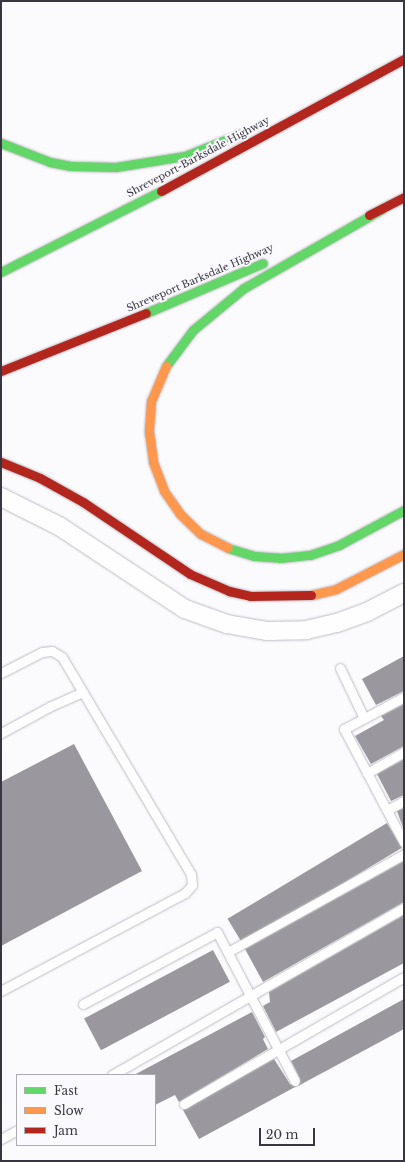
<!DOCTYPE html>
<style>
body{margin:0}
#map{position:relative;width:405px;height:1162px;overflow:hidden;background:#fbfafd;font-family:"Libre Baskerville",serif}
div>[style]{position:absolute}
.building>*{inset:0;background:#9a989e;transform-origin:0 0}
.roads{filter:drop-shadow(0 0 1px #bebcc3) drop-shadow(0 0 1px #bebcc3)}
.lane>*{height:9px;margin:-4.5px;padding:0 4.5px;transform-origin:4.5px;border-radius:4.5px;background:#fefeff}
.street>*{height:18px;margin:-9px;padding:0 9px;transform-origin:9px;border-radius:9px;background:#fefeff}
.fast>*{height:9px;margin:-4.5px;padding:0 4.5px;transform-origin:4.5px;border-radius:4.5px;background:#63d668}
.slow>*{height:9px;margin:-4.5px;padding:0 4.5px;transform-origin:4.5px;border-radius:4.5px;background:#ff974d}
.jam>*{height:9px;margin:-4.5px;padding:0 4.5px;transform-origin:4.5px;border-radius:4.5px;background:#b3261e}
span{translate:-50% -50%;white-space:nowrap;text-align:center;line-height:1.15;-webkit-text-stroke:4px #faf9fe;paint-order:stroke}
.street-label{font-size:10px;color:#393641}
.frame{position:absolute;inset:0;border:2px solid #393641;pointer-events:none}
.legend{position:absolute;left:16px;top:1074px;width:140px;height:72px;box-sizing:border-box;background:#faf9fe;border:1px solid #adabb2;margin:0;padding:5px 7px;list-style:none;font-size:12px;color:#393641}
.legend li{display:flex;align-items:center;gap:8px;height:20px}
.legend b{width:20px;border:1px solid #adabb2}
.scale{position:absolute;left:259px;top:1128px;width:56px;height:18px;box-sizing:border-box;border:2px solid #393641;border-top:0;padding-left:5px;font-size:12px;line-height:14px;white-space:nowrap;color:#393641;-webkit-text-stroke:3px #faf9fe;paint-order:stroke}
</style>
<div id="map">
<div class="building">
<i style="clip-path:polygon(404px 656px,404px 691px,376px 705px,362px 679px)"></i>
<i style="clip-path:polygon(404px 704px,404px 746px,371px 764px,355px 736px,384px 720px,381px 716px)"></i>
<i style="clip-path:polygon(74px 744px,142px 871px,1px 946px,1px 782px)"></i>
<i style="clip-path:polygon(404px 759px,404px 795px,391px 801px,377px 774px)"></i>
<i style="clip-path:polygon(404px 808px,404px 830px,397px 811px)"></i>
<i style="left:387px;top:823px;width:29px;height:186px;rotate:59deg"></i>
<i style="clip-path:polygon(404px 861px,404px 902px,263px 982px,245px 949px)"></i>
<i style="clip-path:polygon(404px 915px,404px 963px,276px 1032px,263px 1006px,270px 1002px,269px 992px)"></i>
<i style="left:213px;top:950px;width:36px;height:146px;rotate:62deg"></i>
<i style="clip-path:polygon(404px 999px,404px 1029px,298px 1086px,300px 1079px,291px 1061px)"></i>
<i style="clip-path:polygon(252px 1012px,265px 1037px,263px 1039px,268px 1049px,179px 1102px,175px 1095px,155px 1105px,155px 1075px,134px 1075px)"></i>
<i style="clip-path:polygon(274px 1059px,290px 1084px,297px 1086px,199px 1139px,183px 1110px)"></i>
</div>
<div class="roads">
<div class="lane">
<i style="left:340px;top:668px;width:55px;rotate:64.4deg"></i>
<i style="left:1px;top:673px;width:46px;rotate:-27.1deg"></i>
<i style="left:42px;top:652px;width:10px;rotate:-6deg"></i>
<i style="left:52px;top:651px;width:12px;rotate:31deg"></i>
<i style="left:62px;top:657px;width:252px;rotate:59.3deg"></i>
<i style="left:191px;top:874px;width:11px;rotate:85deg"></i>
<i style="left:192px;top:885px;width:11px;rotate:131deg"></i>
<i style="left:185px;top:893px;width:208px;rotate:152deg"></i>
<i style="left:404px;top:697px;width:68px;rotate:151.9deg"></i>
<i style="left:344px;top:729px;width:129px;rotate:62.2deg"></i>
<i style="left:1px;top:733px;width:55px;rotate:-28.4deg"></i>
<i style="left:49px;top:707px;width:37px;rotate:-24deg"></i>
<i style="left:367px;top:773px;width:43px;rotate:-29.6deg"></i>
<i style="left:387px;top:810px;width:19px;rotate:-28deg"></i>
<i style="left:228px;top:952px;width:201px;rotate:-29.1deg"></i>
<i style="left:83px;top:1004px;width:152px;rotate:-28.2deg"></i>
<i style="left:217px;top:932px;width:168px;rotate:62.4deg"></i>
<i style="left:112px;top:1075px;width:336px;rotate:-29.8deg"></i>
<i style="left:184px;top:1104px;width:254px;rotate:-30deg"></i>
<i style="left:1px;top:1139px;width:18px;rotate:-29deg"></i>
</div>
<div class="street">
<i style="left:1px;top:497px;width:65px;rotate:26.6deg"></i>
<i style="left:59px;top:526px;width:151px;rotate:33.4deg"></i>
<i style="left:185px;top:609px;width:45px;rotate:19.7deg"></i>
<i style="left:227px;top:624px;width:41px;rotate:9.9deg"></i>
<i style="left:267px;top:631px;width:39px;rotate:-1deg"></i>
<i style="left:306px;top:630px;width:32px;rotate:-13deg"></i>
<i style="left:337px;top:623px;width:32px;rotate:-20deg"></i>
<i style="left:367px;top:612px;width:42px;rotate:-27.2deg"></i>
</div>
<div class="fast">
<i style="left:1px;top:143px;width:53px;rotate:21.2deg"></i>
<i style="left:50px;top:162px;width:21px;rotate:11deg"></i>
<i style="left:71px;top:166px;width:45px;rotate:1.3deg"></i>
<i style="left:116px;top:167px;width:70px;rotate:-9.1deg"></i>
<i style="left:185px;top:156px;width:59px;rotate:-21.8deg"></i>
<i style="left:1px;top:272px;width:179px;rotate:-26.9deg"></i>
<i style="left:146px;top:313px;width:127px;rotate:-23.1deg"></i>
<i style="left:166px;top:366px;width:45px;rotate:-53.1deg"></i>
<i style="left:193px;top:330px;width:66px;rotate:-39.5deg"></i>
<i style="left:244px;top:288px;width:159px;rotate:-29.8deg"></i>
<i style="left:228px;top:548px;width:27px;rotate:17deg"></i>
<i style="left:254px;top:556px;width:26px;rotate:4deg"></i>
<i style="left:280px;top:558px;width:30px;rotate:-6deg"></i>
<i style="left:310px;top:555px;width:31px;rotate:-19deg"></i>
<i style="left:339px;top:545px;width:74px;rotate:-28.3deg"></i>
</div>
<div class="slow">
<i style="left:166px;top:366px;width:38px;rotate:113deg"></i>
<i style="left:151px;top:401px;width:31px;rotate:94deg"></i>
<i style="left:149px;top:432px;width:30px;rotate:82deg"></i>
<i style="left:153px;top:462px;width:31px;rotate:69deg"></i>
<i style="left:164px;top:491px;width:28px;rotate:55deg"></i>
<i style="left:180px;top:514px;width:29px;rotate:44deg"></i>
<i style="left:201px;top:534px;width:30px;rotate:27deg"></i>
<i style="left:311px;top:595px;width:26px;rotate:-13deg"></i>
<i style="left:336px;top:589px;width:76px;rotate:-27.2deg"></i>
</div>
<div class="jam">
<i style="left:161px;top:191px;width:277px;rotate:-28.5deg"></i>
<i style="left:369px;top:215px;width:39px;rotate:-27deg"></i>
<i style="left:1px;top:371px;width:156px;rotate:-21.8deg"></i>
<i style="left:1px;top:462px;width:42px;rotate:22.3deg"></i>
<i style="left:40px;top:478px;width:49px;rotate:29.2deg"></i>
<i style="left:83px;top:502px;width:129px;rotate:33.9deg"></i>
<i style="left:190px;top:574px;width:43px;rotate:23.6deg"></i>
<i style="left:229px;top:591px;width:22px;rotate:13deg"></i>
<i style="left:250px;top:596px;width:61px;rotate:-0.9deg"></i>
</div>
</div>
<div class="street-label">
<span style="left:198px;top:157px;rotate:-28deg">Shreveport-Barksdale Highway</span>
<span style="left:200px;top:278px;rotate:-23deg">Shreveport Barksdale Highway</span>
</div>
<div class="frame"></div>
<ul class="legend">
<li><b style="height:5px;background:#63d668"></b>Fast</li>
<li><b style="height:5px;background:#ff974d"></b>Slow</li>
<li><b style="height:5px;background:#b3261e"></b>Jam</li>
</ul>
<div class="scale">20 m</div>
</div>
